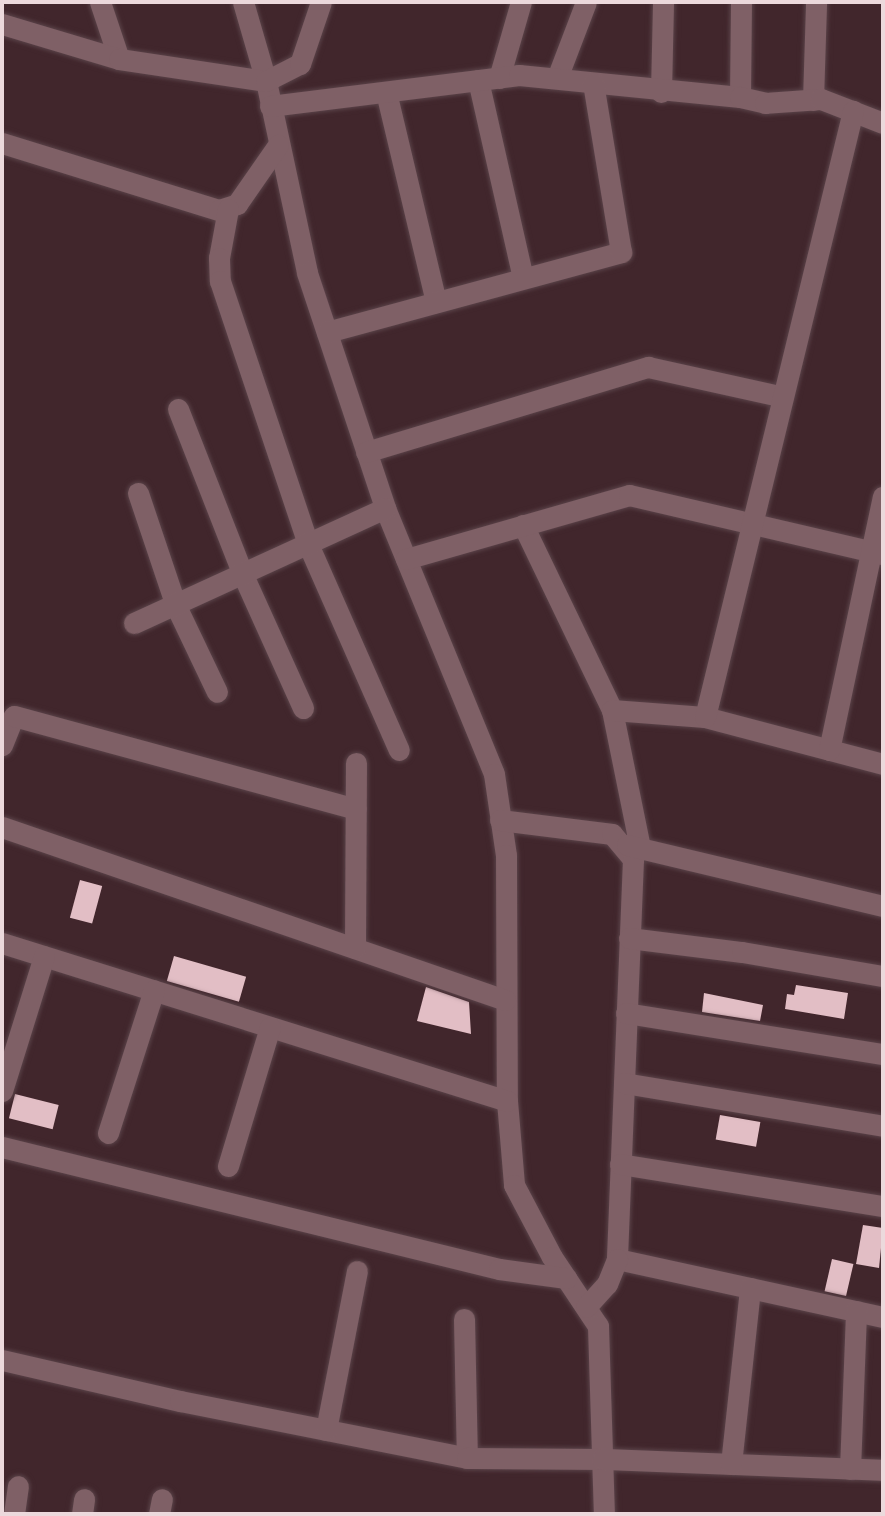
<!DOCTYPE html>
<style>
body{margin:0}
#map{position:relative;width:885px;height:1516px;overflow:hidden;background:#41262c;font-family:"Space Grotesk",sans-serif}
div>[style]{position:absolute}
.building>*{inset:0;background:#e2bec5;transform-origin:0 0}
.roads{filter:drop-shadow(0 0 2px #5a4349) drop-shadow(0 0 2px #5a4349)}
.minor>*{height:21px;margin:-10.5px;padding:0 10.5px;transform-origin:10.5px;border-radius:10.5px;background:#7f6066}
span{translate:-50% -50%;white-space:nowrap;text-align:center;line-height:1.15;-webkit-text-stroke:7px #371c22;paint-order:stroke}
.frame{position:absolute;inset:0;border:4px solid #ecd9dc;pointer-events:none}
</style>
<div id="map">
<div class="building">
<i style="left:80px;top:880px;width:23px;height:39px;rotate:15deg"></i>
<i style="left:174px;top:956px;width:75px;height:26px;rotate:16deg"></i>
<i style="clip-path:polygon(796px 985px,848px 993px,844px 1019px,785px 1009px,787px 994px,794px 995px)"></i>
<i style="clip-path:polygon(426px 987px,469px 1002px,471px 1034px,417px 1021px)"></i>
<i style="clip-path:polygon(704px 993px,763px 1005px,760px 1021px,702px 1012px)"></i>
<i style="left:15px;top:1094px;width:45px;height:25px;rotate:14deg"></i>
<i style="left:720px;top:1115px;width:41px;height:25px;rotate:10deg"></i>
<i style="clip-path:polygon(863px 1225px,883px 1228px,879px 1268px,856px 1264px)"></i>
<i style="left:832px;top:1259px;width:22px;height:33px;rotate:13deg"></i>
</div>
<div class="roads">
<div class="minor">
<i style="left:100px;top:2px;width:60px;rotate:71.6deg"></i>
<i style="left:243px;top:2px;width:82px;rotate:73.8deg"></i>
<i style="left:266px;top:81px;width:196px;rotate:77.9deg"></i>
<i style="left:307px;top:273px;width:248px;rotate:71.6deg"></i>
<i style="left:385px;top:508px;width:287px;rotate:67.7deg"></i>
<i style="left:494px;top:774px;width:82px;rotate:81.6deg"></i>
<i style="left:506px;top:855px;width:246px;rotate:89.8deg"></i>
<i style="left:507px;top:1101px;width:84px;rotate:85.2deg"></i>
<i style="left:514px;top:1185px;width:81px;rotate:62.2deg"></i>
<i style="left:552px;top:1257px;width:83px;rotate:56.3deg"></i>
<i style="left:598px;top:1326px;width:188px;rotate:88.2deg"></i>
<i style="left:2px;top:24px;width:122px;rotate:16.7deg"></i>
<i style="left:119px;top:59px;width:149px;rotate:8.5deg"></i>
<i style="left:266px;top:81px;width:38px;rotate:-27deg"></i>
<i style="left:300px;top:64px;width:65px;rotate:-71.3deg"></i>
<i style="left:499px;top:78px;width:79px;rotate:-73.9deg"></i>
<i style="left:557px;top:78px;width:81px;rotate:-69.1deg"></i>
<i style="left:478px;top:80px;width:203px;rotate:77.2deg"></i>
<i style="left:386px;top:92px;width:216px;rotate:76.6deg"></i>
<i style="left:661px;top:92px;width:90px;rotate:-88.7deg"></i>
<i style="left:740px;top:97px;width:95px;rotate:-89.4deg"></i>
<i style="left:813px;top:100px;width:98px;rotate:-88.2deg"></i>
<i style="left:270px;top:106px;width:251px;rotate:-7.1deg"></i>
<i style="left:519px;top:75px;width:222px;rotate:5.7deg"></i>
<i style="left:740px;top:97px;width:26px;rotate:13deg"></i>
<i style="left:765px;top:103px;width:56px;rotate:-4.1deg"></i>
<i style="left:821px;top:99px;width:66px;rotate:21.2deg"></i>
<i style="left:2px;top:143px;width:227px;rotate:17.2deg"></i>
<i style="left:219px;top:210px;width:19px;rotate:-18deg"></i>
<i style="left:237px;top:204px;width:72px;rotate:-55.2deg"></i>
<i style="left:228px;top:209px;width:50px;rotate:100.4deg"></i>
<i style="left:219px;top:258px;width:23px;rotate:88deg"></i>
<i style="left:220px;top:281px;width:277px;rotate:71.5deg"></i>
<i style="left:308px;top:544px;width:225px;rotate:66.2deg"></i>
<i style="left:327px;top:332px;width:305px;rotate:-15.2deg"></i>
<i style="left:621px;top:252px;width:171px;rotate:-99.4deg"></i>
<i style="left:178px;top:409px;width:178px;rotate:68.6deg"></i>
<i style="left:243px;top:575px;width:146px;rotate:65.7deg"></i>
<i style="left:366px;top:452px;width:295px;rotate:-16.8deg"></i>
<i style="left:648px;top:367px;width:138px;rotate:12.5deg"></i>
<i style="left:138px;top:493px;width:119px;rotate:71.4deg"></i>
<i style="left:176px;top:606px;width:95px;rotate:64.5deg"></i>
<i style="left:523px;top:525px;width:205px;rotate:64.3deg"></i>
<i style="left:612px;top:710px;width:141px;rotate:78.5deg"></i>
<i style="left:406px;top:559px;width:232px;rotate:-16deg"></i>
<i style="left:629px;top:495px;width:261px;rotate:13.1deg"></i>
<i style="left:134px;top:623px;width:276px;rotate:-24.6deg"></i>
<i style="left:612px;top:710px;width:93px;rotate:4.3deg"></i>
<i style="left:705px;top:717px;width:184px;rotate:14.8deg"></i>
<i style="left:705px;top:717px;width:624px;rotate:-76.28deg"></i>
<i style="left:2px;top:745px;width:31px;rotate:-68deg"></i>
<i style="left:14px;top:716px;width:354px;rotate:15.2deg"></i>
<i style="left:829px;top:750px;width:259px;rotate:-78deg"></i>
<i style="left:500px;top:820px;width:113px;rotate:7.1deg"></i>
<i style="left:612px;top:834px;width:33px;rotate:50deg"></i>
<i style="left:633px;top:859px;width:400px;rotate:92.3deg"></i>
<i style="left:617px;top:1259px;width:272px;rotate:12.3deg"></i>
<i style="left:2px;top:827px;width:532px;rotate:18.98deg"></i>
<i style="left:627px;top:845px;width:263px;rotate:13.4deg"></i>
<i style="left:629px;top:938px;width:114px;rotate:7.1deg"></i>
<i style="left:742px;top:952px;width:143px;rotate:9.7deg"></i>
<i style="left:2px;top:943px;width:529px;rotate:17.37deg"></i>
<i style="left:355px;top:948px;width:185px;rotate:-89.7deg"></i>
<i style="left:626px;top:1013px;width:260px;rotate:9.1deg"></i>
<i style="left:624px;top:1083px;width:263px;rotate:9.4deg"></i>
<i style="left:2px;top:1091px;width:141px;rotate:-72.7deg"></i>
<i style="left:108px;top:1133px;width:150px;rotate:-72.2deg"></i>
<i style="left:2px;top:1147px;width:512px;rotate:13.79deg"></i>
<i style="left:499px;top:1269px;width:68px;rotate:7.7deg"></i>
<i style="left:620px;top:1164px;width:266px;rotate:9.1deg"></i>
<i style="left:228px;top:1166px;width:145px;rotate:-73.2deg"></i>
<i style="left:586px;top:1307px;width:31px;rotate:-48deg"></i>
<i style="left:607px;top:1284px;width:27px;rotate:-68deg"></i>
<i style="left:464px;top:1319px;width:139px;rotate:88.8deg"></i>
<i style="left:2px;top:1360px;width:183px;rotate:13deg"></i>
<i style="left:180px;top:1401px;width:293px;rotate:11.2deg"></i>
<i style="left:467px;top:1458px;width:136px;rotate:0.4deg"></i>
<i style="left:603px;top:1459px;width:280px;rotate:2.2deg"></i>
<i style="left:326px;top:1430px;width:162px;rotate:-79deg"></i>
<i style="left:731px;top:1464px;width:177px;rotate:-83.8deg"></i>
<i style="left:850px;top:1469px;width:158px;rotate:-87.8deg"></i>
<i style="left:14px;top:1514px;width:28px;rotate:-82deg"></i>
<i style="left:82px;top:1514px;width:15px;rotate:-82deg"></i>
<i style="left:159px;top:1514px;width:15px;rotate:-79deg"></i>
</div>
</div>
<div class="frame"></div>
</div>
